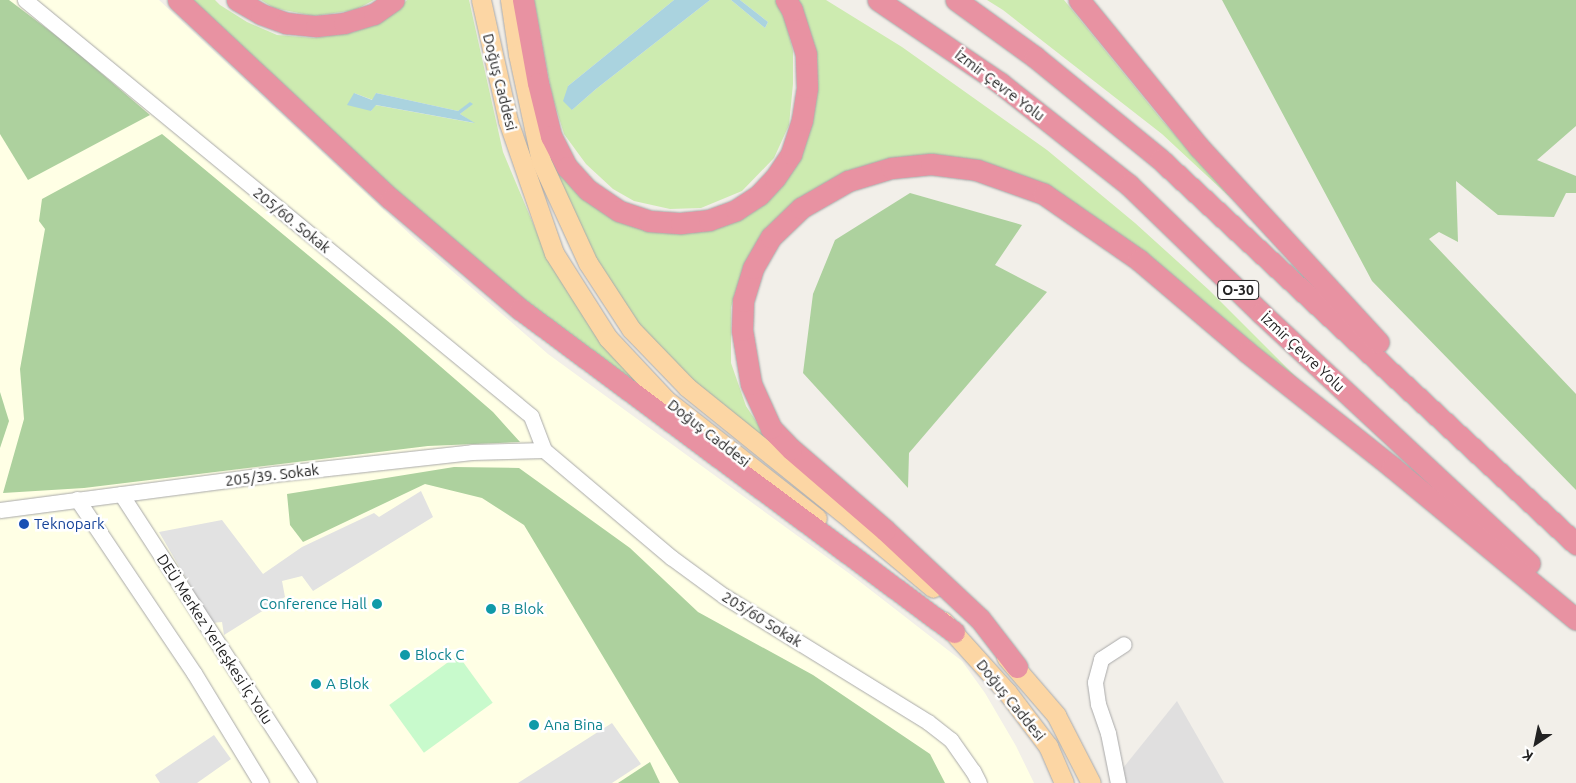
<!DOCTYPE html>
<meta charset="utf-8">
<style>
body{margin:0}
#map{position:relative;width:1576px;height:783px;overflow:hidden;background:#f2efe9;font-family:Ubuntu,sans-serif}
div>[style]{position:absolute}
.residential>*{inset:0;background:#e0dfdf}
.education>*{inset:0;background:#ffffe5}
.grass>*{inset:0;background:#cdebb0}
.forest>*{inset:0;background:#add19e}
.park>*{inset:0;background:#c8facc;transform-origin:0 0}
.parking>*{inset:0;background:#e2e2e2}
.water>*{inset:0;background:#aad3df}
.roads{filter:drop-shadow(0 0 1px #a9a9a9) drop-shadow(0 0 1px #a9a9a9)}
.minor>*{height:15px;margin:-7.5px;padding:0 7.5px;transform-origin:7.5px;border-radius:7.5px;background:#fff}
.major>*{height:19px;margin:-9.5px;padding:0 9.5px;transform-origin:9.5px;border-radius:9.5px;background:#fcd6a4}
.highway>*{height:21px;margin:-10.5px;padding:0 10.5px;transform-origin:10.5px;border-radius:10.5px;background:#e892a2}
.dots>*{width:14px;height:14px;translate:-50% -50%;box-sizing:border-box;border:2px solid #fff;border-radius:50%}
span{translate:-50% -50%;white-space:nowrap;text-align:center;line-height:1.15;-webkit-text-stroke:5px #fff;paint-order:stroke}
.shield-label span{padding:1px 4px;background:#fff;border:1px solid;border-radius:4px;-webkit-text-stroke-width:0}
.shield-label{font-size:14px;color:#222;font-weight:700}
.street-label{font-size:15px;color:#222}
.transit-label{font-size:15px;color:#164399}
.left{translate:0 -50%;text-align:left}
.culture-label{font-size:15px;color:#0d838f}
.right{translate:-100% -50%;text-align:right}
.north{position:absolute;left:1511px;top:718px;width:50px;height:50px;-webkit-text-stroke:4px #fff;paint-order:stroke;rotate:214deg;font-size:14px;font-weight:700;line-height:20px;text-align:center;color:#222}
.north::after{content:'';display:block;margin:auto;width:18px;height:22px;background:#222;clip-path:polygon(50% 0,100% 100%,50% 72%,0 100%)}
</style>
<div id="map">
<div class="residential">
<i style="clip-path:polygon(1177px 701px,1224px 783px,1111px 783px)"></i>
</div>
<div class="education">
<i style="clip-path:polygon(0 0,159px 0,414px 238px,548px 354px,850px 574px,962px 661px,985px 693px,1016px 746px,1034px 783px,0 783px)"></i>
</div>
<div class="grass">
<i style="clip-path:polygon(evenodd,190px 0,215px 0,220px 5px,247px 22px,277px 35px,314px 38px,354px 32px,394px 13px,407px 0,469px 0,503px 152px,548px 259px,657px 402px,609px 370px,409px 208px,190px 0,354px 93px,373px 100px,376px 93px,458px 111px,472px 104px,460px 114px,474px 123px,375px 105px,371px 111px,354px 93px)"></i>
<i style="clip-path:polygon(261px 0,374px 0,355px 10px,314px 16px,274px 8px)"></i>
<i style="clip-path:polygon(534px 0,674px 0,568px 86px,572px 110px,596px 89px,710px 0,731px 0,765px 28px,768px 22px,740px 0,776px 0,784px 15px,793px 51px,793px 84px,789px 125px,774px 158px,742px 191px,701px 208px,670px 209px,634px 201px,613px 189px,586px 164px,564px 134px,552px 95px)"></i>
<i style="clip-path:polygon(792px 0,826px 0,902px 47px,1047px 150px,1135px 223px,1209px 290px,1339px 420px,1030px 179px,892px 159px,751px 252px,731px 307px,731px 363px,746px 406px,775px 450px,651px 345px,588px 245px,551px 160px,570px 185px,652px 232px,765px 198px,810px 112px)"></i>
<i style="clip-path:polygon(987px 0,1064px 0,1161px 119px,1234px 201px,1162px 134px,1003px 10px)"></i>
</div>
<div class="forest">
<i style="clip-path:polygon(0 0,9px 0,66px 43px,150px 115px,28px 180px,0 134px)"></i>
<i style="clip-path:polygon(1222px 0,1576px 0,1576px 126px,1537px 160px,1576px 176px,1576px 193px,1566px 193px,1554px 217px,1498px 215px,1456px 181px,1458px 242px,1439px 232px,1429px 239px,1576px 394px,1576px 490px,1372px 281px)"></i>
<i style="clip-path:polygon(162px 134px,396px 328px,493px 412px,520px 442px,428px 446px,84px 488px,3px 493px,24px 419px,20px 369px,45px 229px,39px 221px,42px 199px)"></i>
<i style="clip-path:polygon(910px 193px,1022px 225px,995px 265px,1047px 292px,909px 453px,908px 488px,803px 373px,813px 294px,835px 240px)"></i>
<i style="clip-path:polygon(0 392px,9px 421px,0 448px)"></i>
<i style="clip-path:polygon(454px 467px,519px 468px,630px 548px,698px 612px,813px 675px,930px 754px,945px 783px,679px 783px,524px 525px,482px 498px,425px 484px,303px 542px,290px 525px,287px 494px)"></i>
<i style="clip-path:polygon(650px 762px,660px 783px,618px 783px)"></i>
</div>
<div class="park">
<i style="left:458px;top:655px;width:59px;height:85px;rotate:54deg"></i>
</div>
<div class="parking">
<i style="clip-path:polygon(421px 491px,433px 517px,313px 591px,302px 576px,282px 581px,285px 597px,224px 635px,222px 622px,212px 623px,159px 532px,222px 520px,263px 574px,302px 547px,374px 513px,379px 517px)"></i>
<i style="clip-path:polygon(612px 723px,641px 764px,612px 783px,518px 783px)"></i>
<i style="clip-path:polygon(214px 735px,231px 759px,197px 783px,160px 783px,155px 775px)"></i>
</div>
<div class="water">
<i style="clip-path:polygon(674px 0,710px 0,596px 89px,572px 110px,563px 101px,568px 86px)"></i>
<i style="clip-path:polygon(731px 0,740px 0,768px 22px,765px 28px)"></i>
<i style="clip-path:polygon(354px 93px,372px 100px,376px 93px,458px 111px,470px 102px,473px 104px,460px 114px,475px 123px,376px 105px,371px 111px,347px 105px)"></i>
</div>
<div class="roads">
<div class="minor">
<i style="left:25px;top:0;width:655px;rotate:39.42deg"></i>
<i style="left:531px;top:416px;width:36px;rotate:69deg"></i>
<i style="left:544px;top:450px;width:167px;rotate:40.2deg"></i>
<i style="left:672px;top:558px;width:64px;rotate:36.2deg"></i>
<i style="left:724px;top:596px;width:240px;rotate:31.7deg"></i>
<i style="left:928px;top:722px;width:29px;rotate:38deg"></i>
<i style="left:951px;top:740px;width:38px;rotate:55deg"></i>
<i style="left:973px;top:771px;width:13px;rotate:63deg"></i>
<i style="left:121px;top:494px;width:345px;rotate:57deg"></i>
<i style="left:77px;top:499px;width:210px;rotate:56.1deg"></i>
<i style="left:194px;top:673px;width:129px;rotate:58.7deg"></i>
<i style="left:0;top:510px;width:276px;rotate:-7.5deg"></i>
<i style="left:274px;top:474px;width:199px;rotate:-6.3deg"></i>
<i style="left:472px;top:452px;width:72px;rotate:-1.6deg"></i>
<i style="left:1118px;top:783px;width:51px;rotate:-101.3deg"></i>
<i style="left:1108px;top:733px;width:31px;rotate:-109deg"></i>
<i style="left:1098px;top:704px;width:22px;rotate:-98deg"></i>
<i style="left:1095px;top:682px;width:24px;rotate:-75deg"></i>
<i style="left:1101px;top:659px;width:27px;rotate:-33deg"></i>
</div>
<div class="major">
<i style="left:481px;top:0;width:124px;rotate:77.4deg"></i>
<i style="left:508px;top:121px;width:140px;rotate:70.8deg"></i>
<i style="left:554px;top:253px;width:101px;rotate:57.6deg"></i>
<i style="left:608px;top:338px;width:83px;rotate:46.9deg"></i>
<i style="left:665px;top:399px;width:193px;rotate:38.1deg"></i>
<i style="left:510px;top:0;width:55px;rotate:81.6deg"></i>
<i style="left:518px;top:54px;width:109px;rotate:77.9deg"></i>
<i style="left:541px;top:161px;width:112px;rotate:65.3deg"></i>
<i style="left:588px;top:263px;width:79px;rotate:56.9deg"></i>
<i style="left:631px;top:329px;width:81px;rotate:46deg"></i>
<i style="left:687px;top:387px;width:213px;rotate:38.9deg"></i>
<i style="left:853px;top:521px;width:104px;rotate:39.9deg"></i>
<i style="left:943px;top:621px;width:96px;rotate:48deg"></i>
<i style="left:1007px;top:692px;width:68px;rotate:52.8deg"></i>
<i style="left:1048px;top:746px;width:40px;rotate:66.6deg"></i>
<i style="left:1006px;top:657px;width:77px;rotate:49.2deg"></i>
<i style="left:1056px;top:715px;width:76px;rotate:62.8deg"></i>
</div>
<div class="highway">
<i style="left:178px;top:0;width:291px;rotate:43.1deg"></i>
<i style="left:391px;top:199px;width:170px;rotate:40.5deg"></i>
<i style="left:520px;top:309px;width:541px;rotate:36.66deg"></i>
<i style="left:237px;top:0;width:28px;rotate:30deg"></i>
<i style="left:261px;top:14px;width:27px;rotate:20deg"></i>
<i style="left:286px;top:23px;width:30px;rotate:6deg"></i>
<i style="left:316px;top:26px;width:28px;rotate:-6deg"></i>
<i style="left:344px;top:23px;width:31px;rotate:-17deg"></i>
<i style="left:374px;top:14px;width:24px;rotate:-35deg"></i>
<i style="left:523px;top:0;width:84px;rotate:79.8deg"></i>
<i style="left:538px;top:83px;width:55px;rotate:76.2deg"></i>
<i style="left:551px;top:136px;width:35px;rotate:63deg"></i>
<i style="left:567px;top:167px;width:31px;rotate:48deg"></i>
<i style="left:588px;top:190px;width:37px;rotate:34deg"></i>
<i style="left:619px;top:211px;width:32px;rotate:18deg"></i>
<i style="left:649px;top:221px;width:32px;rotate:4deg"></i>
<i style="left:681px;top:223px;width:28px;rotate:-6deg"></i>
<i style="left:709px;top:220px;width:29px;rotate:-20deg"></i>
<i style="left:736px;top:210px;width:27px;rotate:-33deg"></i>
<i style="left:759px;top:195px;width:23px;rotate:-47deg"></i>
<i style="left:775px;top:178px;width:29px;rotate:-56deg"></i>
<i style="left:791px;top:154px;width:36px;rotate:-72deg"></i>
<i style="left:802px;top:120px;width:33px;rotate:-81deg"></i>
<i style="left:807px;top:87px;width:33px;rotate:-92deg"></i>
<i style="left:806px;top:54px;width:46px;rotate:-107.7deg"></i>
<i style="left:792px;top:10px;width:12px;rotate:-121deg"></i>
<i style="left:878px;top:0;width:148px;rotate:34.2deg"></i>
<i style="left:1000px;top:83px;width:164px;rotate:38.3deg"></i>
<i style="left:1129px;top:185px;width:184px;rotate:44.1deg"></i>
<i style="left:1261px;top:313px;width:367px;rotate:43deg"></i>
<i style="left:956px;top:0;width:97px;rotate:35.8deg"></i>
<i style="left:1035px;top:57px;width:161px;rotate:39.2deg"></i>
<i style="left:1160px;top:159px;width:567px;rotate:42.78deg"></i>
<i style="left:1079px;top:0;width:190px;rotate:50.8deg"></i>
<i style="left:1199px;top:147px;width:265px;rotate:47.4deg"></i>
<i style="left:1017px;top:667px;width:61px;rotate:-127.6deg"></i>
<i style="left:980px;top:619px;width:130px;rotate:-136.9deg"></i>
<i style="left:885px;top:530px;width:124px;rotate:-139.2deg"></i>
<i style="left:791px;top:449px;width:29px;rotate:-134deg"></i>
<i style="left:771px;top:428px;width:48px;rotate:-114.4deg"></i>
<i style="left:751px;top:384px;width:55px;rotate:-99.5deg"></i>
<i style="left:742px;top:330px;width:29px;rotate:-88deg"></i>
<i style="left:743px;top:301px;width:34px;rotate:-73deg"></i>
<i style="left:753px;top:268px;width:36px;rotate:-60deg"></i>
<i style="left:771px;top:237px;width:42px;rotate:-44deg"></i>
<i style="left:801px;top:208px;width:54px;rotate:-29.9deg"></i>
<i style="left:848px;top:181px;width:45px;rotate:-16.8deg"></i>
<i style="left:891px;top:168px;width:40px;rotate:-5.7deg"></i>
<i style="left:931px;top:164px;width:46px;rotate:7.4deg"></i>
<i style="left:977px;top:170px;width:71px;rotate:19.7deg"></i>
<i style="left:1044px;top:194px;width:116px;rotate:34.8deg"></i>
<i style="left:1139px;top:260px;width:142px;rotate:40.4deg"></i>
<i style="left:1247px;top:352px;width:185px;rotate:38.4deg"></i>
<i style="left:1392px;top:467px;width:239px;rotate:39.6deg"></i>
</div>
</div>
<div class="dots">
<i style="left:24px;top:524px;background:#1a4fb4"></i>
<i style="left:377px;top:604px;background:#0f9aa8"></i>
<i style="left:491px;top:609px;background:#0f9aa8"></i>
<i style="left:405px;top:655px;background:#0f9aa8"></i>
<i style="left:316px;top:684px;background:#0f9aa8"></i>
<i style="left:534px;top:725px;background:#0f9aa8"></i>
</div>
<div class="shield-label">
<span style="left:1238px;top:290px">O-30</span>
</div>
<div class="street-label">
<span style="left:500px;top:82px;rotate:76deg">Doğuş Caddesi</span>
<span style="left:1000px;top:85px;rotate:37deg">İzmir Çevre Yolu</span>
<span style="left:292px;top:220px;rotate:39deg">205/60. Sokak</span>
<span style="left:1303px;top:352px;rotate:43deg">İzmir Çevre Yolu</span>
<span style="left:709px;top:433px;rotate:38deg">Doğuş Caddesi</span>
<span style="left:272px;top:475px;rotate:-7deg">205/39. Sokak</span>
<span style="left:762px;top:619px;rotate:32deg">205/60 Sokak</span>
<span style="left:215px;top:639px;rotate:57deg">DEÜ Merkez Yerleşkesi İç Yolu</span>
<span style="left:1011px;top:700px;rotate:51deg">Doğuş Caddesi</span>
</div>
<div class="transit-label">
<span class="left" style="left:34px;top:524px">Teknopark</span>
</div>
<div class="culture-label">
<span class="right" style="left:367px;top:604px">Conference Hall</span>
<span class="left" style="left:501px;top:609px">B Blok</span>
<span class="left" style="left:415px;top:655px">Block C</span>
<span class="left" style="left:326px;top:684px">A Blok</span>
<span class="left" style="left:544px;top:725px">Ana Bina</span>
</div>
<div class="north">K</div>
</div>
